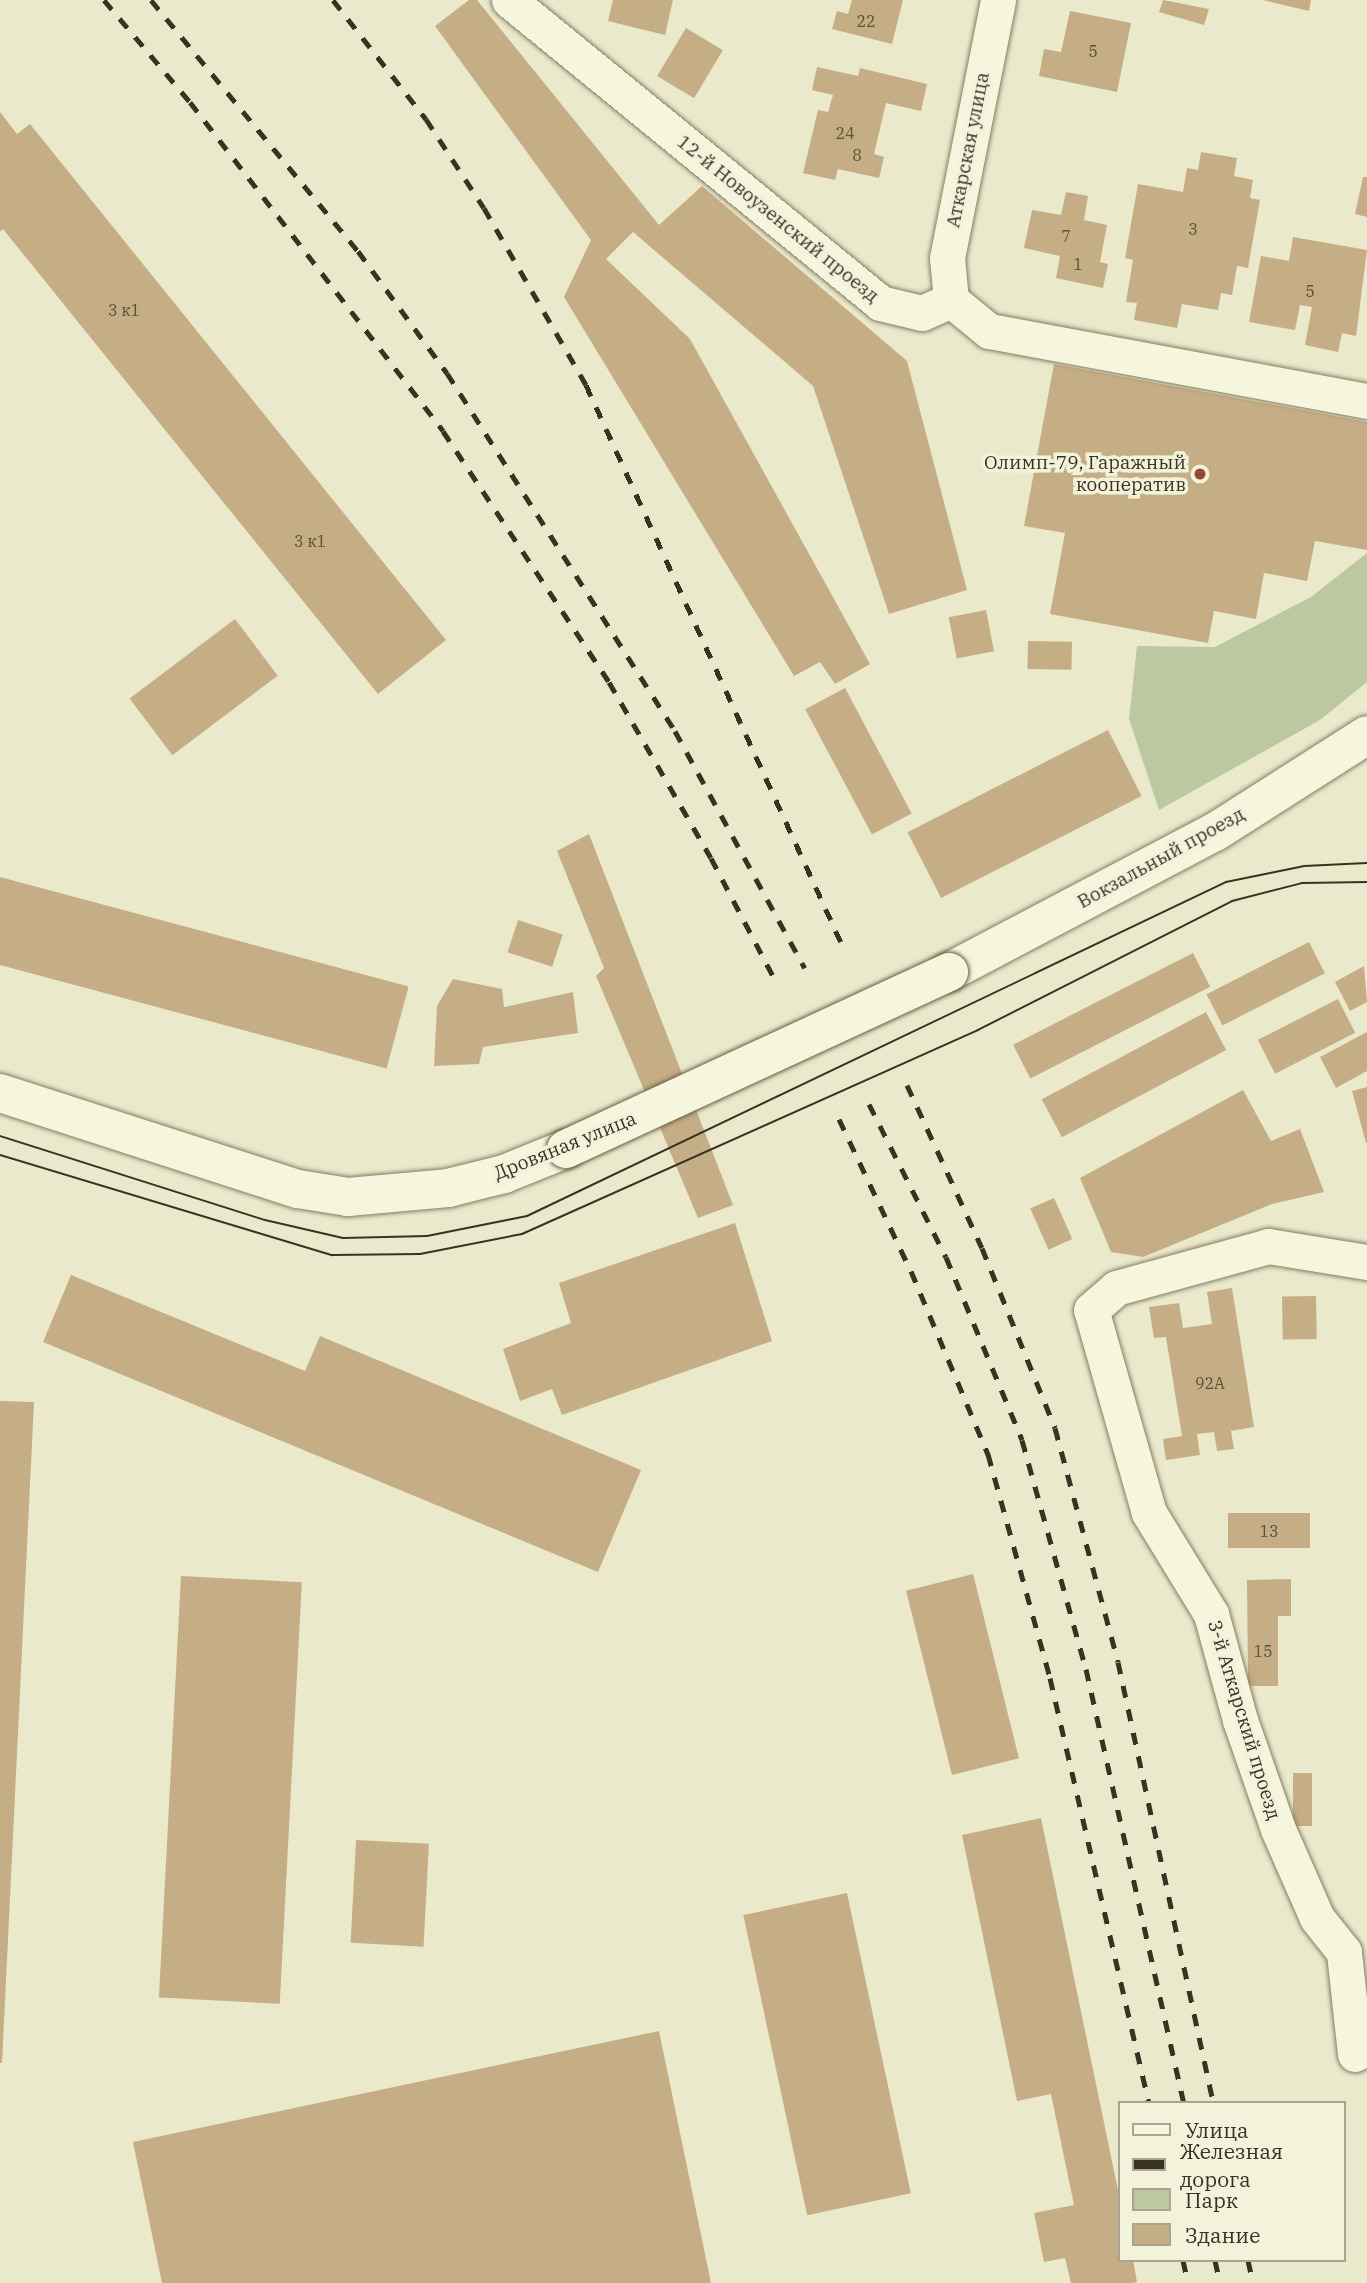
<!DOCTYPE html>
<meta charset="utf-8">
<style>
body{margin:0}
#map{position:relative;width:1367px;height:2283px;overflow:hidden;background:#ebe9cc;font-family:"IBM Plex Serif",serif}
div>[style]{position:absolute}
.green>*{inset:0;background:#bbc8a0}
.building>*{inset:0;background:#c5ae86;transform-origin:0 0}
.roads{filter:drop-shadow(0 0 2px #867e61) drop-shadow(0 0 2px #867e61)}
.minor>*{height:35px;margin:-17.5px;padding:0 17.5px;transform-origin:17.5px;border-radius:17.5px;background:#f6f5de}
.secondary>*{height:38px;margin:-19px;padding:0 19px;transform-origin:19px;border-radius:19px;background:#f6f5de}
.tram>*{height:2px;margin:-1px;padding:0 1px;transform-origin:1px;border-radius:1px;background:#393223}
.rail>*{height:5px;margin-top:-2.5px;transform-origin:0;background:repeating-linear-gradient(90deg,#393223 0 12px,transparent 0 24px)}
.bridges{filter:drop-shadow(0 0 2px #695f44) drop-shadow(0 0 2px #695f44)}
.secondary-bridge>*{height:38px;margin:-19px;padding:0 19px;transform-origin:19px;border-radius:19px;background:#f6f5de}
.dots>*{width:19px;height:19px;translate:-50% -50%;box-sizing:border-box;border:4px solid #f3f2db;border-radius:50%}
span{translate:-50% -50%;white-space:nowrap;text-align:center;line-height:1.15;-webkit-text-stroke:7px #f3f2db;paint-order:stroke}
.number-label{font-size:16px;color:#5c513c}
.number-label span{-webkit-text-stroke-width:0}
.street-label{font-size:19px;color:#393223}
.poi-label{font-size:19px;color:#393223}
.right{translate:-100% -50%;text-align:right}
.legend{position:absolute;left:1118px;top:2101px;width:228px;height:161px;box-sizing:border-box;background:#f3f2db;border:2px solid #a9a591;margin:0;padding:9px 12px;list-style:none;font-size:21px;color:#393223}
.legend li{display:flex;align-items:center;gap:14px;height:35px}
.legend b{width:35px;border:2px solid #a9a591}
</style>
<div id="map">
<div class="green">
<i style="clip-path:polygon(1367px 553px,1367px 682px,1320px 720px,1159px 810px,1129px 719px,1137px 646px,1215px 647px,1311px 597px)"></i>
</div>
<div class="building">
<i style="clip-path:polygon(469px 0,477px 0,659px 225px,702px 186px,907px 361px,967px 590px,889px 614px,813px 386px,633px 232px,606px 259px,690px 339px,870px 664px,835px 684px,820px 662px,794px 676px,564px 297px,591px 240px,435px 26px)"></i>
<i style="clip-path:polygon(613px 0,673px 0,665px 35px,608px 21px)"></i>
<i style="clip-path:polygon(852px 0,903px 0,892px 44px,832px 29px,837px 11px,848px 14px)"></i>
<i style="clip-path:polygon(1163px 0,1209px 9px,1204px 25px,1159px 12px)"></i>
<i style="clip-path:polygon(1263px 0,1311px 0,1309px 11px)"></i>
<i style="clip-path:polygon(1070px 11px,1131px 23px,1117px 92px,1039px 76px,1044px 49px,1061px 52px)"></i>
<i style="left:686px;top:28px;width:43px;height:56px;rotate:31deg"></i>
<i style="clip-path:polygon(817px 67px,858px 76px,860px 68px,927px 84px,921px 111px,886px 103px,874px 154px,884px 157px,879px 178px,838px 169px,835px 180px,803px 173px,818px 110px,828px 112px,833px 95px,812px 90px)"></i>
<i style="clip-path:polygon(0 112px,17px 134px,30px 124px,446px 640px,378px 694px,3px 229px,0 232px)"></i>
<i style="clip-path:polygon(1201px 152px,1237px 158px,1234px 176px,1253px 180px,1250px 198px,1260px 200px,1248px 268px,1237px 266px,1232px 295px,1221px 293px,1218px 310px,1182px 304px,1177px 328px,1134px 320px,1137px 303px,1126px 302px,1133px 260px,1125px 258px,1138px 184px,1183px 192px,1187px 168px,1198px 170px)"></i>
<i style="clip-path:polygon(1363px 177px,1367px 177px,1367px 217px,1355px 214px)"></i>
<i style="clip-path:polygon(1066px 192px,1088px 196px,1084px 220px,1107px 225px,1100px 262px,1108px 264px,1103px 288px,1056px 278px,1060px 256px,1024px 248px,1032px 210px,1061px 215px)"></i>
<i style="clip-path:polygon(1293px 237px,1367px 250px,1356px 336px,1342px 333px,1338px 352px,1305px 345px,1312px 307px,1300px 305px,1295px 330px,1249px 322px,1261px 256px,1289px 261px)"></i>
<i style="clip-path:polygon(1054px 364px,1367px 422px,1367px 550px,1315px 541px,1307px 581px,1264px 573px,1256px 619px,1214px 611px,1208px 643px,1050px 614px,1065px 533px,1024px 526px)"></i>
<i style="left:986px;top:610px;width:42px;height:38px;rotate:79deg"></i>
<i style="left:235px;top:619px;width:71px;height:132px;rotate:53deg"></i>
<i style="left:1028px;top:641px;width:44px;height:28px;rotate:1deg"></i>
<i style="left:845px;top:688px;width:142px;height:45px;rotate:62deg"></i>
<i style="left:1108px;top:730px;width:74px;height:225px;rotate:63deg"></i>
<i style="clip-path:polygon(589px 834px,733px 1205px,698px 1218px,596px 976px,604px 968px,557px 851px)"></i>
<i style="left:0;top:877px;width:423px;height:85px;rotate:15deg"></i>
<i style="left:518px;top:920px;width:47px;height:34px;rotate:18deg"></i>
<i style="left:1309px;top:942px;width:35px;height:115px;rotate:63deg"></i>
<i style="left:1193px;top:953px;width:38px;height:202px;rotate:63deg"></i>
<i style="clip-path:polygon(1364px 966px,1367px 1002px,1350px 1011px,1335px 982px)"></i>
<i style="clip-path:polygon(453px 979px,502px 989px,504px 1007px,573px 992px,578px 1033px,483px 1047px,479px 1064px,434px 1066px,437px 1006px)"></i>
<i style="left:1338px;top:999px;width:38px;height:90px;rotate:63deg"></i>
<i style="left:1206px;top:1012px;width:43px;height:186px;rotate:62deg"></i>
<i style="clip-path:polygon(1367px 1032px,1367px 1071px,1336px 1088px,1320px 1057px)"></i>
<i style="clip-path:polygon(1367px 1087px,1367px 1143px,1366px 1143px,1352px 1091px)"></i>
<i style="clip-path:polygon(1243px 1090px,1271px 1141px,1300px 1129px,1324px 1192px,1272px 1204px,1143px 1257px,1111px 1252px,1080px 1178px)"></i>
<i style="left:1054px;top:1198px;width:45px;height:26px;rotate:66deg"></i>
<i style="clip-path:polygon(735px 1223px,772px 1341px,562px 1415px,552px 1389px,520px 1401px,503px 1349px,571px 1323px,559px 1283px)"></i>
<i style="clip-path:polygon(71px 1275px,305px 1371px,320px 1336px,641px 1470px,598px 1572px,43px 1342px)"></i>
<i style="clip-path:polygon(1232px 1288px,1254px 1427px,1231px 1431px,1234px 1449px,1217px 1451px,1214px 1432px,1197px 1434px,1200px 1455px,1166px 1460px,1163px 1439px,1182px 1436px,1166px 1337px,1154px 1338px,1149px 1307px,1179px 1303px,1183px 1328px,1212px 1324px,1207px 1292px)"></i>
<i style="left:1316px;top:1296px;width:43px;height:34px;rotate:89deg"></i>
<i style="clip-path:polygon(0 1401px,34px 1402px,2px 2063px,0 2063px)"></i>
<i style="left:1310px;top:1513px;width:35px;height:82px;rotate:90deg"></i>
<i style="left:973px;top:1574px;width:190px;height:69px;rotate:76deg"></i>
<i style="left:181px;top:1576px;width:121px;height:422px;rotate:3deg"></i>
<i style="clip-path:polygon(1291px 1579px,1291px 1616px,1278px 1616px,1278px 1686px,1248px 1686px,1247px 1580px)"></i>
<i style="left:1293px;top:1773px;width:19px;height:53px"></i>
<i style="clip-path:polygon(1041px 1818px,1120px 2200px,1120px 2260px,1133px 2260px,1137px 2282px,1133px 2283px,1071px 2283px,1065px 2258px,1044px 2262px,1034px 2213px,1074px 2205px,1051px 2094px,1017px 2101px,962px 1835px)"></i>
<i style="left:356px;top:1840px;width:73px;height:103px;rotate:3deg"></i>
<i style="left:847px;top:1893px;width:307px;height:106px;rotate:78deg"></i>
<i style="clip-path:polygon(659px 2031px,711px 2283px,162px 2283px,133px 2142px)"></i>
</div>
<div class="roads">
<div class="minor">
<i style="left:509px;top:0;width:479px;rotate:39.2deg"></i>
<i style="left:880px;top:303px;width:43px;rotate:13.4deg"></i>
<i style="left:922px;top:313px;width:32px;rotate:-24deg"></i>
<i style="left:951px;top:300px;width:49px;rotate:39.2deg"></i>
<i style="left:989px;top:331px;width:384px;rotate:10.5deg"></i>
<i style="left:951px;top:300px;width:42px;rotate:-95.4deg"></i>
<i style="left:947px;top:258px;width:263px;rotate:-78.8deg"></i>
<i style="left:1355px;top:2054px;width:103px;rotate:-96.2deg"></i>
<i style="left:1344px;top:1952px;width:43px;rotate:-128.5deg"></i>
<i style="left:1317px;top:1918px;width:97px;rotate:-113.7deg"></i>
<i style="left:1278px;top:1829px;width:115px;rotate:-109.2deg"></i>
<i style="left:1240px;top:1720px;width:110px;rotate:-105.3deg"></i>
<i style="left:1211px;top:1614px;width:119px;rotate:-121.5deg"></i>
<i style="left:1149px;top:1513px;width:211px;rotate:-105.9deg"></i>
<i style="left:1091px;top:1310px;width:33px;rotate:-41deg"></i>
<i style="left:1116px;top:1288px;width:158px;rotate:-15.4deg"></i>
<i style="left:1268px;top:1246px;width:100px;rotate:9.2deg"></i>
</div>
<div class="secondary">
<i style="left:949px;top:972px;width:301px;rotate:-27.8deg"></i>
<i style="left:1215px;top:832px;width:180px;rotate:-32.5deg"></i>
<i style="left:0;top:1093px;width:313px;rotate:17.9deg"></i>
<i style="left:298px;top:1189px;width:51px;rotate:9.1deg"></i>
<i style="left:348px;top:1197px;width:100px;rotate:-5.1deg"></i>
<i style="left:448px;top:1188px;width:58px;rotate:-14deg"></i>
<i style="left:504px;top:1174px;width:67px;rotate:-22deg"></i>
</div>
</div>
<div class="tram">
<i style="left:0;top:1136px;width:278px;rotate:17.6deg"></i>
<i style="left:265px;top:1220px;width:80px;rotate:13deg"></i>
<i style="left:343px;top:1238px;width:84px;rotate:-1.4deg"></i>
<i style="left:427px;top:1236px;width:102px;rotate:-11.3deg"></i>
<i style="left:527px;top:1216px;width:775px;rotate:-25.54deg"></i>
<i style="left:1226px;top:882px;width:80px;rotate:-11.6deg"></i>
<i style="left:1304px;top:866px;width:63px;rotate:-2.7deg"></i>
<i style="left:0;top:1155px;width:347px;rotate:16.8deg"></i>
<i style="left:332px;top:1255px;width:88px;rotate:-0.7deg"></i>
<i style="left:420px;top:1254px;width:104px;rotate:-11.1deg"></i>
<i style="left:522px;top:1234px;width:500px;rotate:-24.1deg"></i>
<i style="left:978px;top:1030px;width:285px;rotate:-26.9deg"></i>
<i style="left:1232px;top:901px;width:72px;rotate:-14.4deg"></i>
<i style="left:1302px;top:883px;width:65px;rotate:-0.9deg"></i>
</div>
<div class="rail">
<i style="left:104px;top:0;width:133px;rotate:49.9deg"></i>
<i style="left:190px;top:102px;width:415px;rotate:52.4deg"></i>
<i style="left:443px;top:431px;width:301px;rotate:56.5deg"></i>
<i style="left:609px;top:682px;width:203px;rotate:59.9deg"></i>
<i style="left:711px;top:858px;width:140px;rotate:62.3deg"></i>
<i style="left:151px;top:0;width:325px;rotate:50.5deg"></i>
<i style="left:358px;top:251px;width:151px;rotate:53.9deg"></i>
<i style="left:447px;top:373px;width:424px;rotate:57.5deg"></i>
<i style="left:675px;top:731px;width:270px;rotate:61.3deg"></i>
<i style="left:333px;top:0;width:151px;rotate:52deg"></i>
<i style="left:426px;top:119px;width:106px;rotate:56.9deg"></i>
<i style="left:484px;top:208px;width:204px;rotate:60deg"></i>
<i style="left:586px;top:385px;width:620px;rotate:65.42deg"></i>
<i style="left:907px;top:1085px;width:179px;rotate:65.3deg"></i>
<i style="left:982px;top:1248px;width:194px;rotate:67.9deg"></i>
<i style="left:1055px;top:1428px;width:242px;rotate:74.9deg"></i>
<i style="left:1118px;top:1662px;width:451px;rotate:77.8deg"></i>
<i style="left:869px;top:1104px;width:171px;rotate:63.3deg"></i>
<i style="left:946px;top:1257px;width:198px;rotate:67.4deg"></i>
<i style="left:1022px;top:1440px;width:238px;rotate:74.4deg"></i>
<i style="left:1086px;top:1669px;width:445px;rotate:77.3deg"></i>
<i style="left:839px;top:1119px;width:168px;rotate:64.7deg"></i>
<i style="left:911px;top:1271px;width:199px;rotate:67.2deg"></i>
<i style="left:988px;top:1454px;width:232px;rotate:74.5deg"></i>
<i style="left:1050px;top:1678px;width:436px;rotate:76.9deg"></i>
<i style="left:1183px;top:2260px;width:24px;rotate:78deg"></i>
<i style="left:1215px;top:2260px;width:24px;rotate:78deg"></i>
<i style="left:1248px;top:2260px;width:24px;rotate:78deg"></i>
</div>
<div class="bridges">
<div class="secondary-bridge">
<i style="left:566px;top:1149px;width:422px;rotate:-24.8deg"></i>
</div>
</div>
<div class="dots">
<i style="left:1200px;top:474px;background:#8f4b37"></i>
</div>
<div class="number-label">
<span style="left:866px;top:21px">22</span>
<span style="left:1093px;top:51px">5</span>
<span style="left:845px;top:133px">24</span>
<span style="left:857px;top:155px">8</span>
<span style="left:1193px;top:229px">3</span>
<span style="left:1066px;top:236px">7</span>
<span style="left:1078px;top:264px">1</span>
<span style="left:1310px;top:291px">5</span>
<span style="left:124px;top:310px">3 к1</span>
<span style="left:310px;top:541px">3 к1</span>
<span style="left:1210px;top:1383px">92А</span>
<span style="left:1269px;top:1531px">13</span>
<span style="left:1263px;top:1651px">15</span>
</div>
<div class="street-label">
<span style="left:968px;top:150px;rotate:-79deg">Аткарская улица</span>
<span style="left:778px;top:219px;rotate:39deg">12-й Новоузенский проезд</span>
<span style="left:1161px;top:858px;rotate:-29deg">Вокзальный проезд</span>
<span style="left:565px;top:1146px;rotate:-22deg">Дровяная улица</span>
<span style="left:1244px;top:1720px;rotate:73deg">3-й Аткарский проезд</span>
</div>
<div class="poi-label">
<span class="right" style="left:1186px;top:474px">Олимп-79, Гаражный<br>кооператив</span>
</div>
<ul class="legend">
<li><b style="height:9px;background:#f6f5de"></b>Улица</li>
<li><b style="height:9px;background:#393223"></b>Железная дорога</li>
<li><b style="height:19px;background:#bbc8a0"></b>Парк</li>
<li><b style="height:19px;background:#c5ae86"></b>Здание</li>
</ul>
</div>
